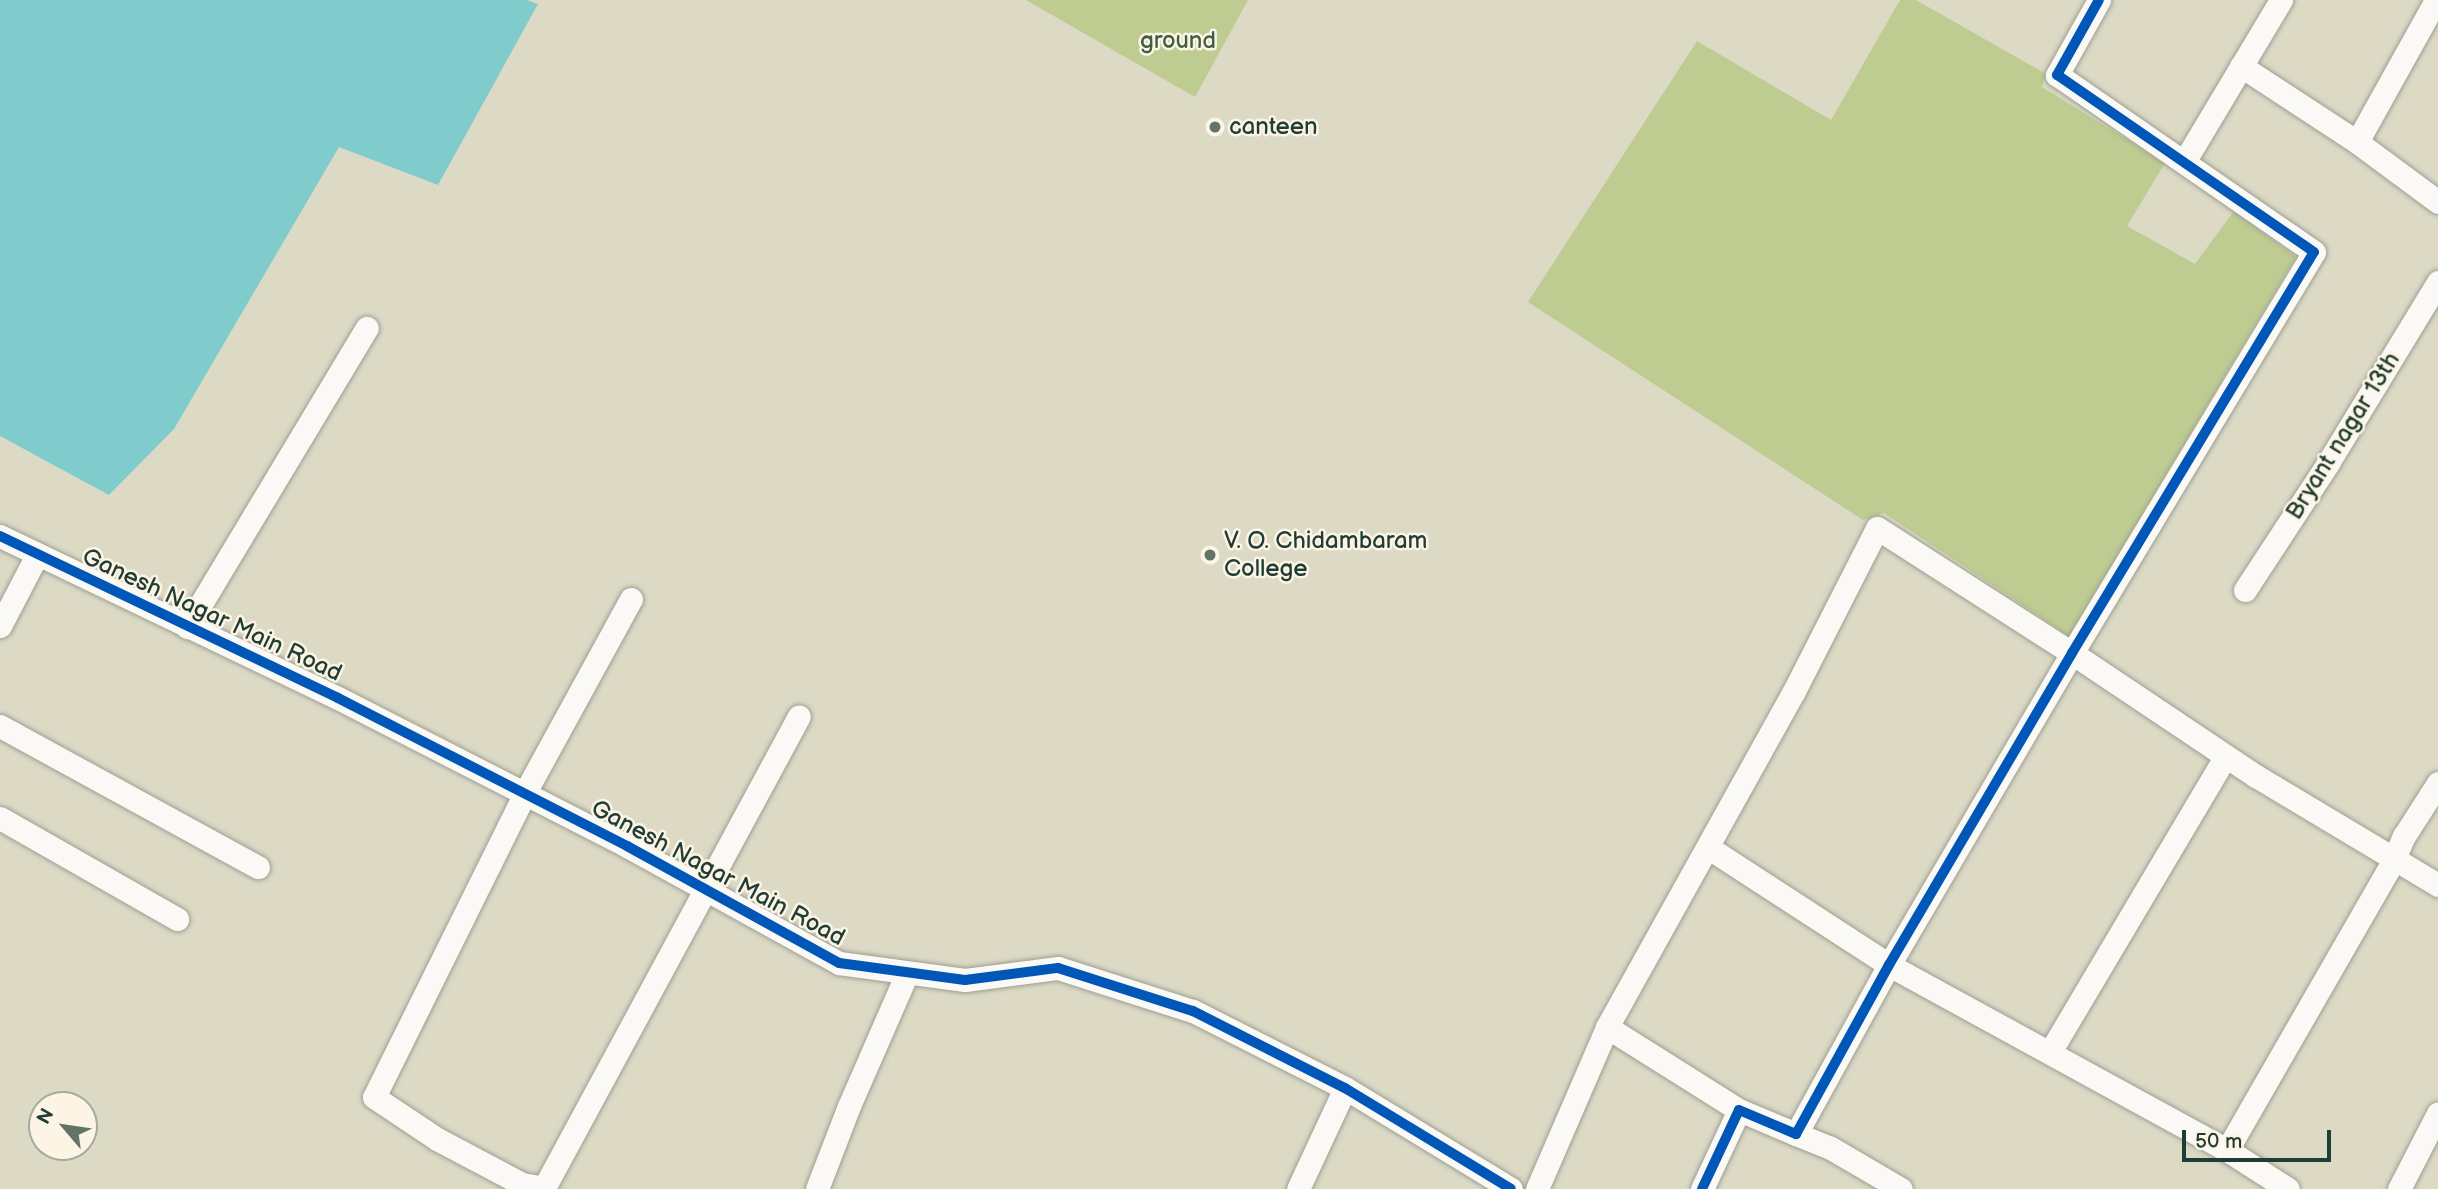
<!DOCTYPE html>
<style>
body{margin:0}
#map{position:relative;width:2438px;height:1189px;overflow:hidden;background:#dcd9c5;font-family:"Balsamiq Sans",sans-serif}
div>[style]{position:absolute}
.green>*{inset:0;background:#becb91}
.water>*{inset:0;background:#80cccd}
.roads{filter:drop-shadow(0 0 2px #9d9f92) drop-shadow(0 0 2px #9d9f92)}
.street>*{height:23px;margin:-11.5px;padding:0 11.5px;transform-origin:11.5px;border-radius:11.5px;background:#faf9f6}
.cycleway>*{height:10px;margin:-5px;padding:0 5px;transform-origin:5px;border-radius:5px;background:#0057b8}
.dots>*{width:19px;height:19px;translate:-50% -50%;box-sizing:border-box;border:4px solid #fcf5e5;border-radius:50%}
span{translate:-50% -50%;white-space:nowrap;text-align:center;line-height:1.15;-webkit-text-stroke:5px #fcf5e5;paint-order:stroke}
.park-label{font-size:24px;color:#405e41}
.poi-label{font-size:24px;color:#1f3d34}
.left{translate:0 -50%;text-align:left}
.street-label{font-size:24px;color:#1f3d34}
.north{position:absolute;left:28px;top:1091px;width:70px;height:70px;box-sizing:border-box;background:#fcf5e5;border:2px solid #a4ab9e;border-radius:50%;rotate:299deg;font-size:19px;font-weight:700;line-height:28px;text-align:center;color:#1f3d34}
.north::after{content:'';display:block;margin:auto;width:24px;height:32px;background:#617467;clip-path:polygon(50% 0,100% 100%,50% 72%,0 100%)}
.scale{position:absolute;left:2182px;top:1130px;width:149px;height:32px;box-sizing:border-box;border:4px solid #1f3d34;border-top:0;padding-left:9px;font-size:21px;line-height:24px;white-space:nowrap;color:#1f3d34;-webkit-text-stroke:5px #fcf5e5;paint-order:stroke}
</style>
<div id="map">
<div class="green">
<i style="clip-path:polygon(1026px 0,1248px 0,1195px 97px)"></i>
<i style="clip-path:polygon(1900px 0,1916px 0,2046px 74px,2042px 87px,2165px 163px,2127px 226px,2195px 264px,2234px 211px,2296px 257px,2069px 636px,1884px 513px,1863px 520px,1528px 302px,1697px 41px,1831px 120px)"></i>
</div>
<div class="water">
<i style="clip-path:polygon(0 0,527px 0,538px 4px,438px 185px,339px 147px,174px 429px,109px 495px,0 436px)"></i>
</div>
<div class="roads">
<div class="street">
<i style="left:2436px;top:0;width:162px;rotate:119.1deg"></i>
<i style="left:2357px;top:142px;width:101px;rotate:36.5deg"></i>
<i style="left:2241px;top:66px;width:139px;rotate:33.2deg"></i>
<i style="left:2184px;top:162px;width:189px;rotate:-59.1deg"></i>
<i style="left:0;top:536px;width:375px;rotate:25.6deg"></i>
<i style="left:338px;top:698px;width:325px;rotate:27.1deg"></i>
<i style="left:627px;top:846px;width:242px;rotate:28.9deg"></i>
<i style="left:839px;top:963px;width:127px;rotate:7.7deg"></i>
<i style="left:965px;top:980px;width:94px;rotate:-7.4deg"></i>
<i style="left:1058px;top:968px;width:142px;rotate:17.7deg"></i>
<i style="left:1193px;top:1011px;width:170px;rotate:26.9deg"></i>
<i style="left:1345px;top:1088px;width:194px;rotate:31.3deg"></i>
<i style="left:2245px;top:590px;width:152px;rotate:-56.8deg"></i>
<i style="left:2328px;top:463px;width:212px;rotate:-58.7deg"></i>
<i style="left:631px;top:599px;width:221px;rotate:118.7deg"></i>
<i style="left:525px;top:793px;width:339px;rotate:116.4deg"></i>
<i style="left:374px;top:1097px;width:76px;rotate:33.7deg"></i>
<i style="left:437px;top:1139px;width:96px;rotate:27.9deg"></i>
<i style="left:522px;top:1184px;width:22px;rotate:10deg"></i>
<i style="left:544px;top:1188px;width:536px;rotate:-61.62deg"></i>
<i style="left:0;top:626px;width:80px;rotate:-62.5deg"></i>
<i style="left:187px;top:627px;width:349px;rotate:-59deg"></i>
<i style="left:0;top:726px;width:294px;rotate:28.7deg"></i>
<i style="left:0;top:818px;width:204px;rotate:29.7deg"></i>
<i style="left:1709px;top:848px;width:215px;rotate:33deg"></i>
<i style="left:1889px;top:965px;width:385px;rotate:28.7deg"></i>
<i style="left:2227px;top:1150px;width:72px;rotate:32.6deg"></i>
<i style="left:1607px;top:1027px;width:156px;rotate:32.2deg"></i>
<i style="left:2050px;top:1052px;width:344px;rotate:-59.3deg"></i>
<i style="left:1796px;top:1134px;width:35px;rotate:22deg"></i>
<i style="left:1829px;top:1147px;width:83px;rotate:30.3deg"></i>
<i style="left:2227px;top:1150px;width:336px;rotate:-60.1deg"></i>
<i style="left:2394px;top:859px;width:25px;rotate:-67deg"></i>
<i style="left:2404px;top:836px;width:63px;rotate:-57.3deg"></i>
<i style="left:817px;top:1189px;width:89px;rotate:-68.9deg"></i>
<i style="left:849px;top:1106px;width:145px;rotate:-66.4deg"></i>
<i style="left:1298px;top:1189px;width:111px;rotate:-65deg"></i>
<i style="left:1537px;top:1189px;width:176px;rotate:-66.6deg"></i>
<i style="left:1607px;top:1027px;width:382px;rotate:-60.9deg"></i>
<i style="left:1793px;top:693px;width:185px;rotate:-63deg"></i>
<i style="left:1877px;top:528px;width:232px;rotate:32.7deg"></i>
<i style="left:2072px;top:653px;width:221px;rotate:33.8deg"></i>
<i style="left:2256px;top:776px;width:212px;rotate:30.9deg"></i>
<i style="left:1702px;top:1189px;width:87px;rotate:-64.9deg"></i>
<i style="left:1739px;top:1110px;width:62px;rotate:22.8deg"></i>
<i style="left:1796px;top:1134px;width:193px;rotate:-61.2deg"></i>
<i style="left:1889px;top:965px;width:362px;rotate:-59.6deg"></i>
<i style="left:2072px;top:653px;width:468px;rotate:-58.9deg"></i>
<i style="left:2314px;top:252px;width:312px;rotate:-145.4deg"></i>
<i style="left:2057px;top:75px;width:86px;rotate:-60.8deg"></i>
<i style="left:2399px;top:1189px;width:85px;rotate:-62.8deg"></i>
</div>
</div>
<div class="cycleway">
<i style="left:0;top:536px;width:375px;rotate:25.6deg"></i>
<i style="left:338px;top:698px;width:325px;rotate:27.1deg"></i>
<i style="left:627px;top:846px;width:242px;rotate:28.9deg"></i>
<i style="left:839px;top:963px;width:127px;rotate:7.7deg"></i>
<i style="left:965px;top:980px;width:94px;rotate:-7.4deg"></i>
<i style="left:1058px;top:968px;width:142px;rotate:17.7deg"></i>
<i style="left:1193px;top:1011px;width:170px;rotate:26.9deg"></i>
<i style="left:1345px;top:1088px;width:194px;rotate:31.3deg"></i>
<i style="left:1702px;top:1189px;width:87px;rotate:-64.9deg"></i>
<i style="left:1739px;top:1110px;width:62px;rotate:22.8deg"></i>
<i style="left:1796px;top:1134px;width:193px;rotate:-61.2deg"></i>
<i style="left:1889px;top:965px;width:362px;rotate:-59.6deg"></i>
<i style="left:2072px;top:653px;width:468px;rotate:-58.9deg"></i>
<i style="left:2314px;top:252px;width:312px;rotate:-145.4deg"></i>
<i style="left:2057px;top:75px;width:86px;rotate:-60.8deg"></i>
</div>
<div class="dots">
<i style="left:1215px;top:127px;background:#617467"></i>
<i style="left:1210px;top:555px;background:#617467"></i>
</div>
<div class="park-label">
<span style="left:1178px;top:41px">ground</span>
</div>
<div class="poi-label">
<span class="left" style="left:1229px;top:127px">canteen</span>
<span class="left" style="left:1224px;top:555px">V. O. Chidambaram<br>College</span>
</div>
<div class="street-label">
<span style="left:2343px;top:436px;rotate:-58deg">Bryant nagar 13th</span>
<span style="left:212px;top:615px;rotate:25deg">Ganesh Nagar Main Road</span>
<span style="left:718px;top:873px;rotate:28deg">Ganesh Nagar Main Road</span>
</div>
<div class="north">N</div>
<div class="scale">50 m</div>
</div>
